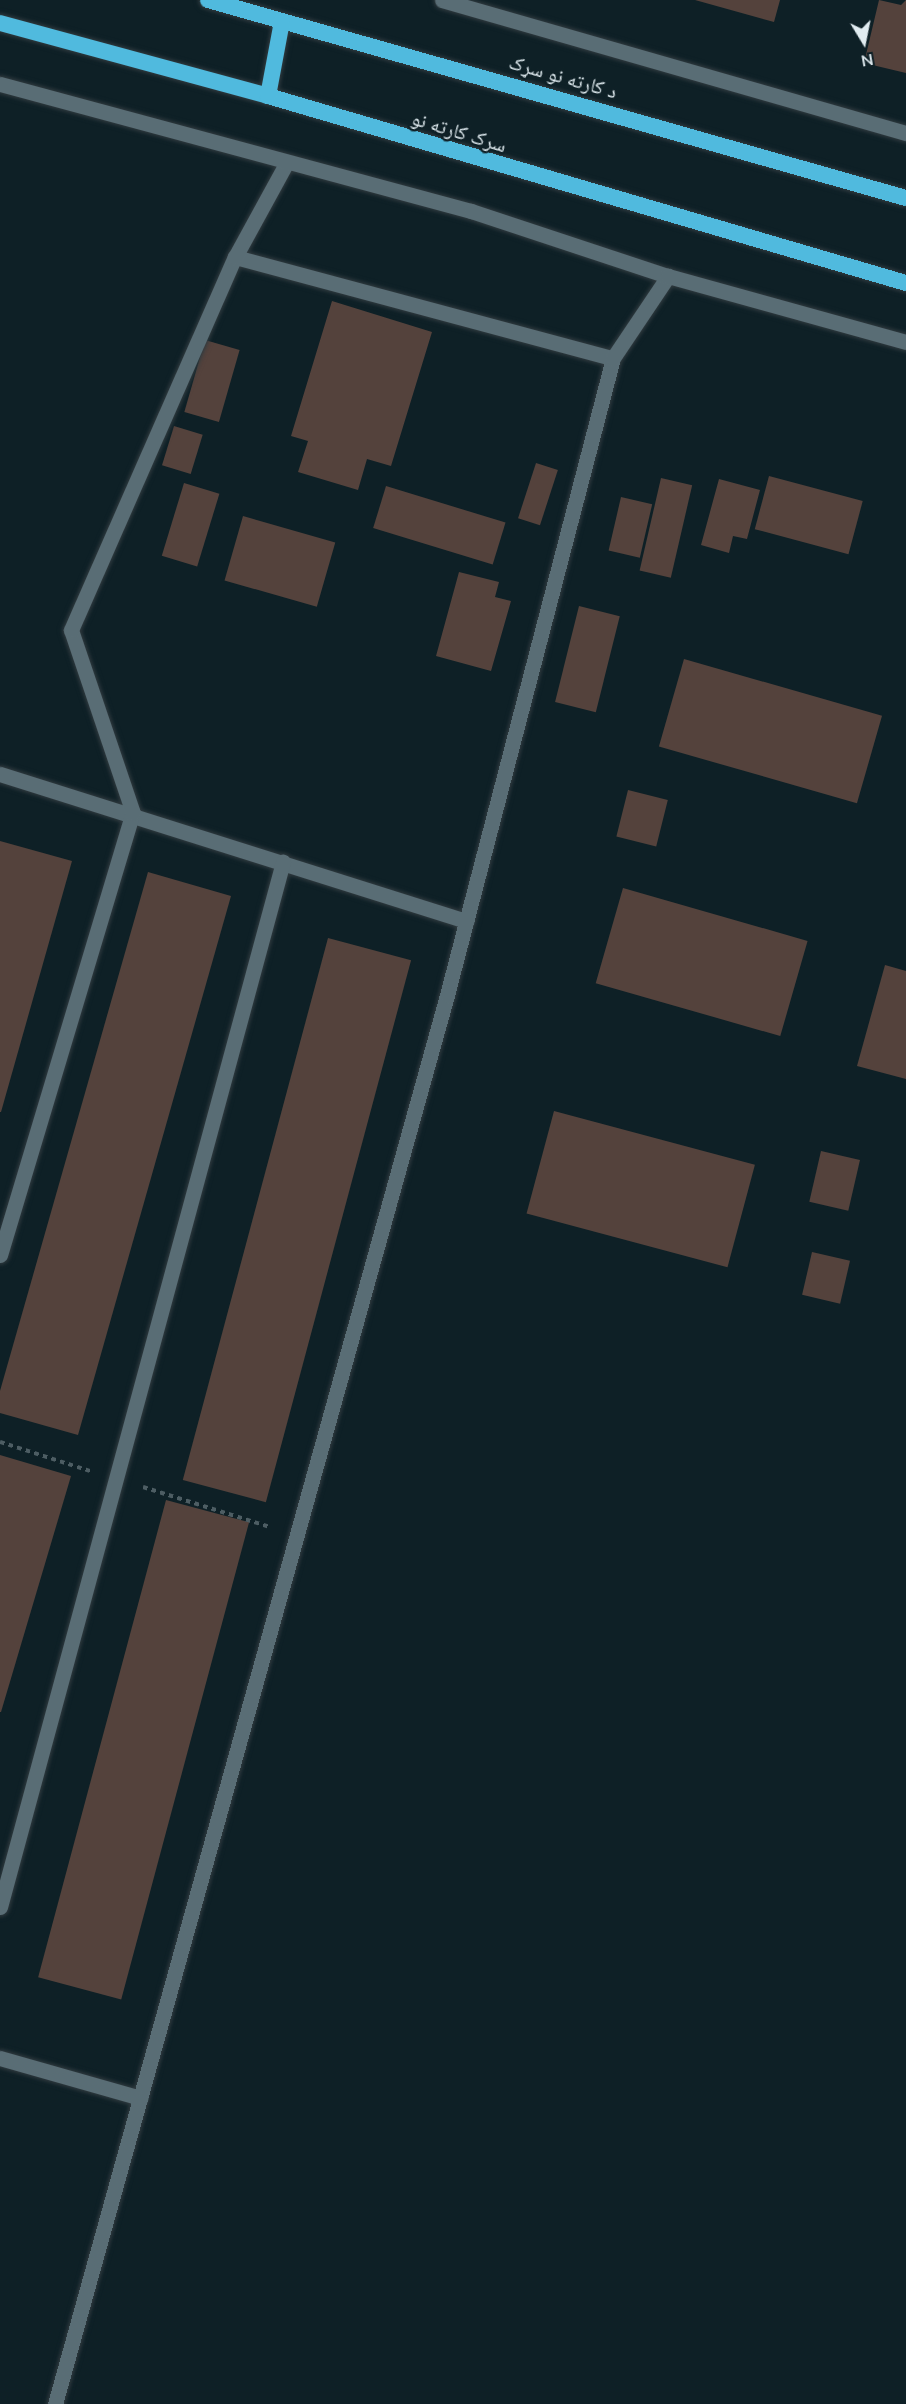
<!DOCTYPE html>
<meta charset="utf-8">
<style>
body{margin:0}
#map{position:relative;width:906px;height:2404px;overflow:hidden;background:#0e2026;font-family:"Nunito Sans","Noto Naskh Arabic",sans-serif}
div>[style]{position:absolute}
.building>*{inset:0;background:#54423c;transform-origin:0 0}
.path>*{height:4px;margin-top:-2px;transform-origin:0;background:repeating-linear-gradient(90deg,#4d5d63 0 4.5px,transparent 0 9px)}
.roads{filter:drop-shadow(0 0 2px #313b40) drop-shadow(0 0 2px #313b40)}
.service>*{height:15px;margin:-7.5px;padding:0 7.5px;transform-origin:7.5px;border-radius:7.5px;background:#596d75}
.minor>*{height:15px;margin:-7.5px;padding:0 7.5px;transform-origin:7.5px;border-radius:7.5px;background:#596d75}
.trunk>*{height:16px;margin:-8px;padding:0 8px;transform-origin:8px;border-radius:8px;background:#50bade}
span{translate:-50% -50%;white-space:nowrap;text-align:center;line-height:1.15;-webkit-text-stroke:5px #0e2026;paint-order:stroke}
.street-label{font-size:20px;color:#e0ebf0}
.north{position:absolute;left:834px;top:12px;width:60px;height:60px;-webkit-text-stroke:4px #0e2026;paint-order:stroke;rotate:170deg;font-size:16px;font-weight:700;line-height:24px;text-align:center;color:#e0ebf0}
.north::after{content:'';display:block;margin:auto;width:21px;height:27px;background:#e0ebf0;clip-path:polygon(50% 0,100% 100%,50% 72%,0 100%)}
</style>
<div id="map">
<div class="building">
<i style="clip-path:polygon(695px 0,780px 0,774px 22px)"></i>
<i style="clip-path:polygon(879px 0,901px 5px,906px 0,906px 73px,864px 63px)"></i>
<i style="clip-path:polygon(332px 301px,432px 332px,391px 466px,367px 459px,358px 490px,298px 472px,308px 441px,291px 436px)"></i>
<i style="left:205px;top:340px;width:36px;height:75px;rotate:16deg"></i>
<i style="left:174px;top:426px;width:30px;height:41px;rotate:17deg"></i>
<i style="left:536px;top:463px;width:23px;height:58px;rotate:18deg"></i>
<i style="left:769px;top:476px;width:97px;height:55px;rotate:15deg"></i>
<i style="left:661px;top:478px;width:32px;height:95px;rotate:13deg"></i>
<i style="clip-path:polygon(719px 479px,760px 490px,747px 539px,733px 536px,729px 553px,701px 545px)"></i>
<i style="left:184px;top:483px;width:37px;height:76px;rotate:17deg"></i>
<i style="left:386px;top:486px;width:125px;height:44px;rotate:17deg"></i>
<i style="left:621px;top:497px;width:32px;height:55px;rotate:13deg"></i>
<i style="left:243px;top:516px;width:96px;height:67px;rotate:16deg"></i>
<i style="clip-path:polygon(459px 572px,499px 582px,495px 597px,511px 601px,491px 671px,436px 656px)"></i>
<i style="left:579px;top:606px;width:42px;height:99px;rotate:14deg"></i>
<i style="left:684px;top:659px;width:206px;height:91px;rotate:16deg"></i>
<i style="left:628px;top:790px;width:41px;height:48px;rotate:14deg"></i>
<i style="clip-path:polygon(0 841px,72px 861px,1px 1112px,0 1112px)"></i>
<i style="clip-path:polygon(148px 872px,231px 896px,78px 1435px,0 1413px,0 1391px)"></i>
<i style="left:623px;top:888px;width:192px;height:99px;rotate:16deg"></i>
<i style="left:328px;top:938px;width:86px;height:561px;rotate:15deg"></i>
<i style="clip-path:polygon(885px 965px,906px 971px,906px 1079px,857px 1066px)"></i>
<i style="left:554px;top:1111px;width:208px;height:106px;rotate:15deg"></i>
<i style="left:821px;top:1151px;width:40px;height:52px;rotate:13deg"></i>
<i style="left:812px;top:1252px;width:39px;height:44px;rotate:13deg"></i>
<i style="clip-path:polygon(0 1455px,71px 1476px,1px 1712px,0 1712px)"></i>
<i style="left:166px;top:1500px;width:86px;height:494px;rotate:15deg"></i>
</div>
<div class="path">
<i style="left:0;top:1442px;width:95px;rotate:17.9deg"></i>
<i style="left:143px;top:1487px;width:133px;rotate:17.5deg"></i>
</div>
<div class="roads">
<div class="service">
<i style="left:235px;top:257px;width:391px;rotate:15deg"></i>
<i style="left:0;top:774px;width:489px;rotate:17.5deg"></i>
<i style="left:0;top:1255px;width:462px;rotate:-73.3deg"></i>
<i style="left:133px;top:813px;width:193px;rotate:-108.7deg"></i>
<i style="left:71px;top:630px;width:407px;rotate:-66.3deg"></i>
<i style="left:235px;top:257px;width:108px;rotate:-61.3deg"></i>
<i style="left:0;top:1907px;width:1083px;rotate:-74.85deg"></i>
<i style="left:0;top:2058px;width:146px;rotate:15.9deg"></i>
<i style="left:55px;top:2404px;width:1463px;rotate:-74.45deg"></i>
<i style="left:447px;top:995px;width:658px;rotate:-75.39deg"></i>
<i style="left:613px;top:358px;width:99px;rotate:-56.1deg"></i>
</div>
<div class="minor">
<i style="left:442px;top:0;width:483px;rotate:16deg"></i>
<i style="left:0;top:84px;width:488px;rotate:15.1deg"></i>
<i style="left:471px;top:211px;width:207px;rotate:18.3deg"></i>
<i style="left:668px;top:276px;width:247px;rotate:15.5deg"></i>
</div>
<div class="trunk">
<i style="left:208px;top:0;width:726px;rotate:15.84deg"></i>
<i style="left:0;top:23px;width:278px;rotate:15.2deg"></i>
<i style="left:268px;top:96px;width:665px;rotate:16.34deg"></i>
<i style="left:268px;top:96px;width:76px;rotate:-79.4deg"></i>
</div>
</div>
<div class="street-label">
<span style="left:563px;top:77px;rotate:16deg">د کارته نو سړک</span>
<span style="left:459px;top:132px;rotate:17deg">سرک کارته نو</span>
</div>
<div class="north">N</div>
</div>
